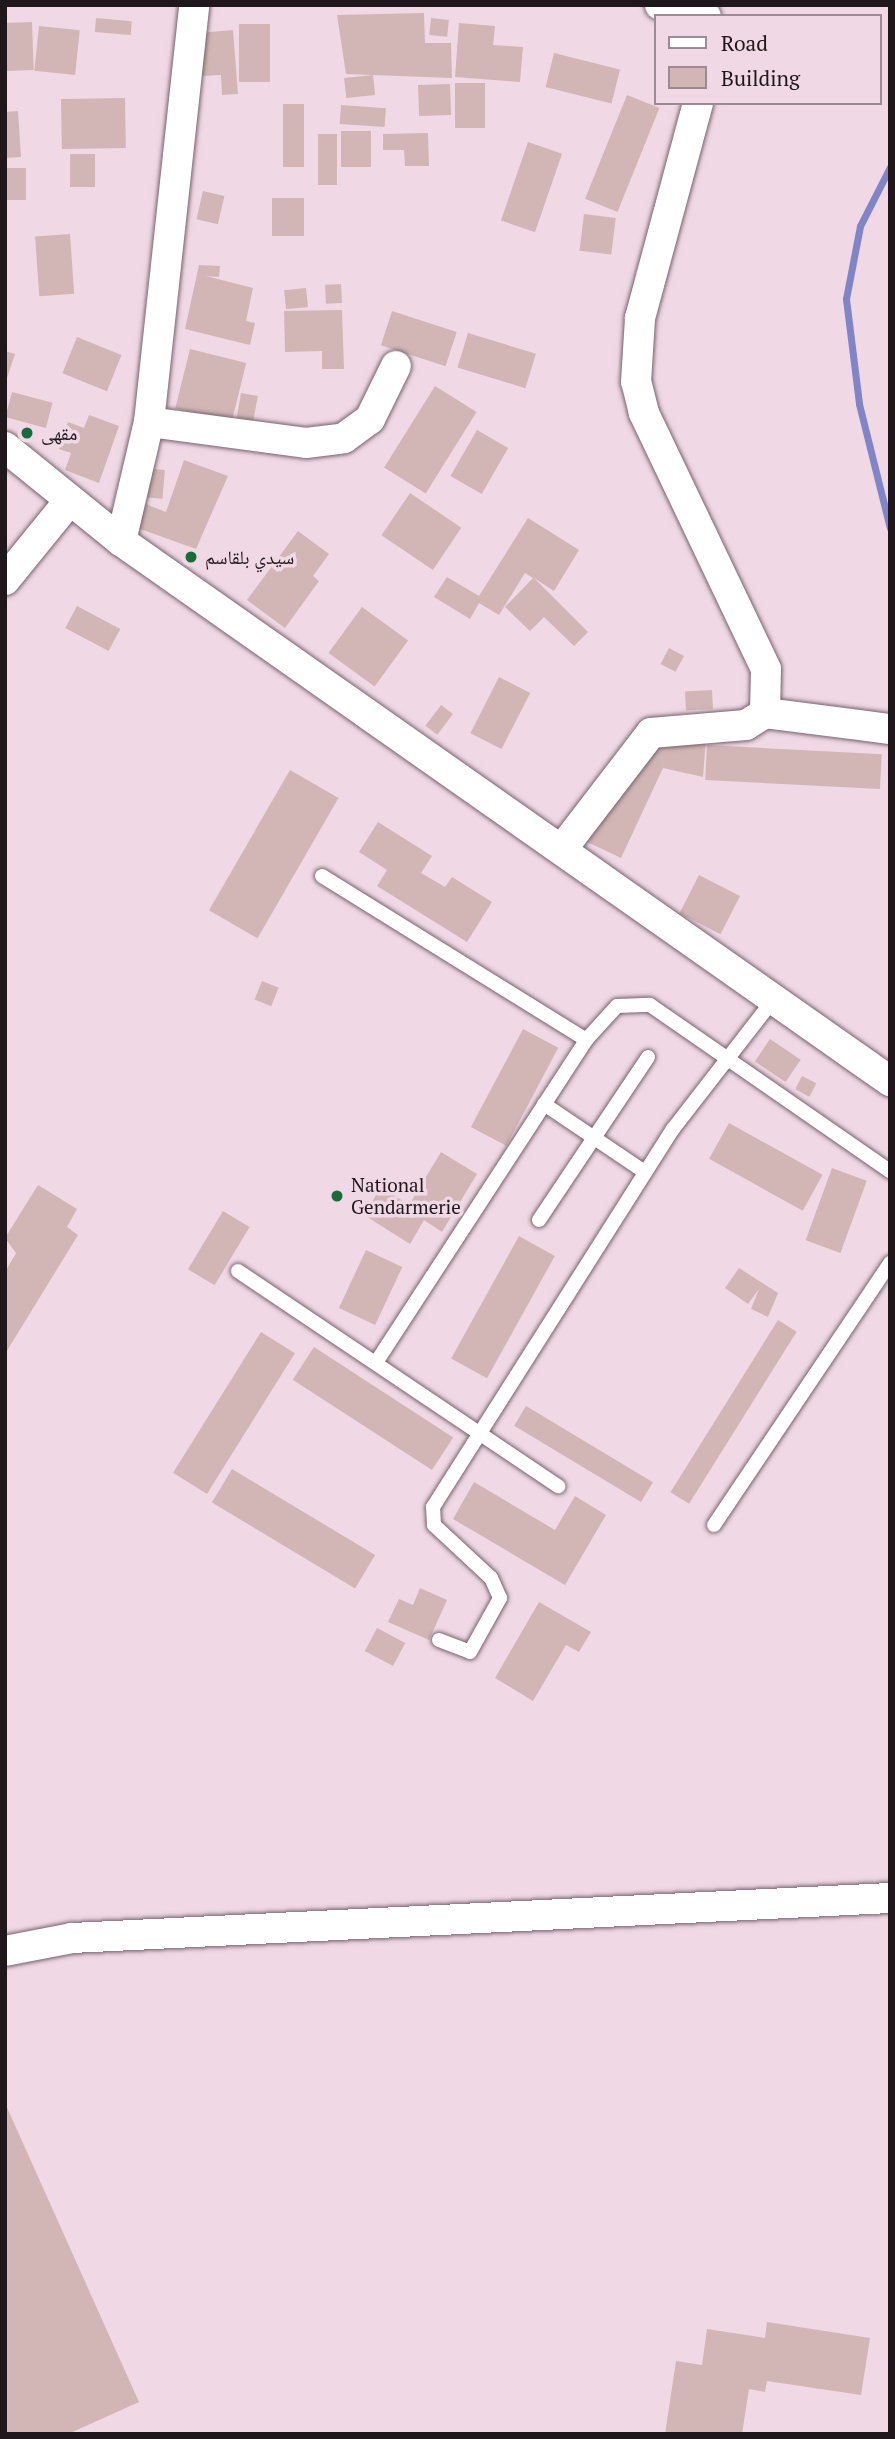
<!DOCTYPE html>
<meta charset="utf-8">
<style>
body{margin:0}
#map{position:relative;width:895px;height:2439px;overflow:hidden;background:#f0d8e4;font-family:"PT Serif","Noto Naskh Arabic",serif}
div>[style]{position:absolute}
.stream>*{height:7px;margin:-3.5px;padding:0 3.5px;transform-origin:3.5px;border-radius:3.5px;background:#7f85c7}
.building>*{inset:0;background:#d2b6b6;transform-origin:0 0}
.roads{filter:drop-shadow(0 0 2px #77626d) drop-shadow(0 0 2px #77626d)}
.service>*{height:14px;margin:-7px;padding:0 7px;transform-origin:7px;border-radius:7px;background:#fff}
.minor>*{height:30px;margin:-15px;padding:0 15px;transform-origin:15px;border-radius:15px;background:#fff}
.dots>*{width:19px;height:19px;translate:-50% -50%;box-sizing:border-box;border:4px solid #f0d8e4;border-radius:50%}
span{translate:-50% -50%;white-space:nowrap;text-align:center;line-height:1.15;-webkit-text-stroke:7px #f0d8e4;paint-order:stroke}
.poi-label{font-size:19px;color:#1f171b}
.left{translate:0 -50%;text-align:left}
.frame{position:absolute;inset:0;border:7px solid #1f171b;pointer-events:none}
.legend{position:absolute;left:654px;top:14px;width:228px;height:91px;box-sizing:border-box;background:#f0d8e4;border:2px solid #9c8b94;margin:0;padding:9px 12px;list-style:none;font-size:21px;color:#1f171b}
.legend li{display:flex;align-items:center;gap:14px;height:35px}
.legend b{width:35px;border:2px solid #9c8b94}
</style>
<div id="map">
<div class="stream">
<i style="left:890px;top:167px;width:66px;rotate:117deg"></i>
<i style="left:860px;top:226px;width:74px;rotate:100.9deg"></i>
<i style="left:846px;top:299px;width:106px;rotate:82.9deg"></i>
<i style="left:859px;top:404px;width:128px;rotate:76deg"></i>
</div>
<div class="building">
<i style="clip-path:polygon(424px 13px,425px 43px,451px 43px,452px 78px,346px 74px,337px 15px)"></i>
<i style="left:96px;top:18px;width:36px;height:14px;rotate:5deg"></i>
<i style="left:431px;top:18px;width:18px;height:17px;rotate:6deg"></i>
<i style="left:32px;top:22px;width:48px;height:27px;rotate:88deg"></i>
<i style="clip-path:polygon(459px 23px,495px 26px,493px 45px,523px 47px,520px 82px,455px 77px)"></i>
<i style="left:239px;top:24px;width:31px;height:58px"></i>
<i style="left:39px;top:26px;width:41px;height:45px;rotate:6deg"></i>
<i style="clip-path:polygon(233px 30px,238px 94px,222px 95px,221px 75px,202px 76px,199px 33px)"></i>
<i style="left:554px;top:53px;width:68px;height:35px;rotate:14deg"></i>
<i style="left:373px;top:75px;width:20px;height:29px;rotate:84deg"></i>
<i style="left:455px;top:83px;width:30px;height:45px"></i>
<i style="left:450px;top:84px;width:31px;height:32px;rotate:88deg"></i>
<i style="left:627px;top:95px;width:35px;height:112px;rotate:22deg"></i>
<i style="left:125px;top:98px;width:50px;height:64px;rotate:89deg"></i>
<i style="left:283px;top:104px;width:21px;height:63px"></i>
<i style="left:341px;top:105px;width:45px;height:19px;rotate:4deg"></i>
<i style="clip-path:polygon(18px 111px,21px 157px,5px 158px,5px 112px)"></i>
<i style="left:341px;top:131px;width:30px;height:36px"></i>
<i style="clip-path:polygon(428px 133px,429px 166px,405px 166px,404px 150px,383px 150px,383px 134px)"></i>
<i style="left:318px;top:134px;width:19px;height:51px"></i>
<i style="left:528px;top:142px;width:36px;height:83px;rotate:19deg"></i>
<i style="left:70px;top:154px;width:25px;height:33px"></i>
<i style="left:5px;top:168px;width:21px;height:32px"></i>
<i style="left:203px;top:191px;width:22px;height:29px;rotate:13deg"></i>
<i style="left:272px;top:198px;width:32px;height:38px"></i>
<i style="left:584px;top:214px;width:32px;height:37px;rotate:7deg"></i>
<i style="left:70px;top:234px;width:60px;height:35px;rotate:86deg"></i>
<i style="clip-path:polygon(199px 265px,220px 266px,219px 277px,206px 276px,253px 288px,246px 321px,255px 323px,250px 345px,185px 329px)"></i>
<i style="left:341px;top:284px;width:19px;height:16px;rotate:87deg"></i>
<i style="left:306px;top:288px;width:19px;height:22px;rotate:84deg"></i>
<i style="clip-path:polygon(342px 310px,344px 369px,322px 369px,322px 351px,285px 352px,284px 311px)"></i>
<i style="left:392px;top:311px;width:68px;height:36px;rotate:18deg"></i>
<i style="left:468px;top:333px;width:71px;height:36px;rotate:17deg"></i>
<i style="left:77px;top:337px;width:48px;height:39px;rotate:22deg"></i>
<i style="left:190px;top:349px;width:58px;height:61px;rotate:14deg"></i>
<i style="clip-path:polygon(5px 351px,15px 354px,6px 381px,5px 381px)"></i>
<i style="left:435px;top:386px;width:49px;height:96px;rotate:32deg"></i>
<i style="left:12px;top:392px;width:42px;height:26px;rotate:15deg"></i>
<i style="left:241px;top:393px;width:17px;height:26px;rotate:10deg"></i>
<i style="clip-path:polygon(89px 415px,119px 426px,99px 483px,65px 470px,71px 453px,59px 449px,68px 422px,84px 428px)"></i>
<i style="left:477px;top:430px;width:36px;height:53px;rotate:30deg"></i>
<i style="clip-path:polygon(184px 460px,228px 476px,196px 549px,132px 526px,140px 502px,166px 512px)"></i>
<i style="left:143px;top:468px;width:22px;height:29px;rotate:5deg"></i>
<i style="left:410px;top:493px;width:62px;height:51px;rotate:34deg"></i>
<i style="clip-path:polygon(528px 518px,579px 550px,554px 591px,534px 578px,588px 632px,574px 646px,544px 617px,530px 631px,505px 607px,533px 578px,525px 573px,499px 615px,479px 603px,470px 619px,434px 597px,447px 577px,479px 596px)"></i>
<i style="clip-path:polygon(298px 531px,329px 554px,313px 576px,319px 581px,285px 628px,247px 600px)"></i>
<i style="left:77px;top:606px;width:49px;height:25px;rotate:28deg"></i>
<i style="left:362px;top:607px;width:57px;height:57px;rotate:36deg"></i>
<i style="left:669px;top:648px;width:17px;height:18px;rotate:28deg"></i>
<i style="left:499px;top:677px;width:35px;height:63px;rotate:27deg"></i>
<i style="left:712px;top:690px;width:19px;height:27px;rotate:87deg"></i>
<i style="left:441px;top:705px;width:15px;height:26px;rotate:37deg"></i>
<i style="clip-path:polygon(637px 724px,637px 730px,706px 739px,703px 777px,663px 768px,621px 858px,583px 840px)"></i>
<i style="left:707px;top:745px;width:175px;height:35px;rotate:3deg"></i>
<i style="left:290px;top:770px;width:56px;height:162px;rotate:30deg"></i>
<i style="clip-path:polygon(378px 822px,432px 856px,421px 873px,445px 887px,452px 877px,492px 902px,467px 942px,377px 886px,387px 870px,359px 852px)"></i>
<i style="left:699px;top:875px;width:46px;height:43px;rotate:27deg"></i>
<i style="left:262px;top:981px;width:18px;height:20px;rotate:22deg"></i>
<i style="left:523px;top:1029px;width:40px;height:111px;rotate:28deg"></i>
<i style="left:770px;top:1039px;width:37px;height:27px;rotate:34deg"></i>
<i style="left:802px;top:1076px;width:16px;height:15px;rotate:27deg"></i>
<i style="left:729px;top:1123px;width:107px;height:41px;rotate:29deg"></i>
<i style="clip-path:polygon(441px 1152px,477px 1174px,442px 1232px,424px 1220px,410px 1244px,364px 1215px,381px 1187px,409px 1205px)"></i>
<i style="left:832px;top:1168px;width:37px;height:77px;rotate:20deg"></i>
<i style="clip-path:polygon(38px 1185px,77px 1209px,67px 1227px,78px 1235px,5px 1354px,5px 1272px,16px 1253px,5px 1238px)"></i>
<i style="left:223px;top:1211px;width:31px;height:68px;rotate:31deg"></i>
<i style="left:519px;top:1236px;width:41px;height:140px;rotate:29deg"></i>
<i style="left:366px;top:1250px;width:40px;height:64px;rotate:25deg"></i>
<i style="clip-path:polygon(739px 1268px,778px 1293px,768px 1317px,751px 1309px,759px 1289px,748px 1304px,725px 1288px)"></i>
<i style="left:778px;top:1320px;width:22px;height:203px;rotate:32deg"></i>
<i style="left:261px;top:1332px;width:40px;height:166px;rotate:32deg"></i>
<i style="left:314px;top:1347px;width:166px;height:39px;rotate:33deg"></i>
<i style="left:526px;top:1406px;width:148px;height:23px;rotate:31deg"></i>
<i style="left:232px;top:1469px;width:167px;height:39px;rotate:31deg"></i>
<i style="clip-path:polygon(474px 1482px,555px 1530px,575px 1496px,606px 1515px,565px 1585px,453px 1519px)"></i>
<i style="clip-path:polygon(420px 1588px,447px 1600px,429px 1640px,388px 1622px,399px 1599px,413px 1605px)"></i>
<i style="clip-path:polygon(539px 1602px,591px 1632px,579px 1652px,566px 1645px,533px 1701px,495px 1678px)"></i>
<i style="left:377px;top:1628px;width:32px;height:26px;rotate:28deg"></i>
<i style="clip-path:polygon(5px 2103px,139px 2402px,68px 2434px,5px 2434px)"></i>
<i style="clip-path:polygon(767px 2322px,870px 2338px,861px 2395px,767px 2381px,765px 2392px,749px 2389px,742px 2434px,665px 2434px,676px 2361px,702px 2365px,707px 2329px,765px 2338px)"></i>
</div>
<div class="roads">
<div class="service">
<i style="left:322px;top:876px;width:311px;rotate:31.8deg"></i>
<i style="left:586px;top:1040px;width:46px;rotate:-47.6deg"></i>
<i style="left:617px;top:1006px;width:33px;rotate:-2deg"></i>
<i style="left:650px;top:1005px;width:292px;rotate:34.7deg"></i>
<i style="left:544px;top:1104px;width:122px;rotate:34deg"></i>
<i style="left:539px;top:1220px;width:196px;rotate:-56.2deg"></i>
<i style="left:238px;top:1271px;width:386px;rotate:33.9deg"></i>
<i style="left:377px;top:1361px;width:383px;rotate:-56.9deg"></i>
<i style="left:714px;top:1525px;width:316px;rotate:-56.1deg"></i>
<i style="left:439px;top:1640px;width:33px;rotate:21deg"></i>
<i style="left:470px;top:1652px;width:62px;rotate:-60.9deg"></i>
<i style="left:500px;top:1598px;width:22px;rotate:-114deg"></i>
<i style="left:491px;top:1578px;width:78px;rotate:-137.1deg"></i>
<i style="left:434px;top:1525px;width:18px;rotate:-93deg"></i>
<i style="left:433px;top:1507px;width:448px;rotate:-57.6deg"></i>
<i style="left:673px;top:1129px;width:165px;rotate:-52.2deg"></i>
</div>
<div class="minor">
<i style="left:660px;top:5px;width:47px;rotate:13.4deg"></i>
<i style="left:149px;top:422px;width:158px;rotate:7.6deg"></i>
<i style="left:306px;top:443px;width:38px;rotate:-7deg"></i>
<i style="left:344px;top:438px;width:32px;rotate:-36deg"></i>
<i style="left:370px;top:419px;width:59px;rotate:-63.9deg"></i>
<i style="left:5px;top:447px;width:149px;rotate:39deg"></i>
<i style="left:121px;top:541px;width:940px;rotate:35.08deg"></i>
<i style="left:121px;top:541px;width:122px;rotate:-76.8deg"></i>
<i style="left:149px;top:422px;width:419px;rotate:-83.8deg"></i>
<i style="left:5px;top:580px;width:103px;rotate:-50.9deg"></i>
<i style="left:765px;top:713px;width:126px;rotate:7.3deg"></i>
<i style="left:562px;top:849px;width:146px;rotate:-52.5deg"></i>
<i style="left:651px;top:733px;width:95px;rotate:-4.8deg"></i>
<i style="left:746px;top:725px;width:22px;rotate:-32deg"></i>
<i style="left:765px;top:713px;width:44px;rotate:-88.7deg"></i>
<i style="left:766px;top:669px;width:284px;rotate:-115.5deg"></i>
<i style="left:644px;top:413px;width:32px;rotate:-104deg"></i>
<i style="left:636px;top:382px;width:64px;rotate:-86.4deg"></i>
<i style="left:640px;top:318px;width:223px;rotate:-74.9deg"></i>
<i style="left:5px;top:1951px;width:68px;rotate:-11deg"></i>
<i style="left:72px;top:1938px;width:819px;rotate:-2.8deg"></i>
</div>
</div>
<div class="dots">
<i style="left:27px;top:433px;background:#1a6a3a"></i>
<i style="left:191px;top:557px;background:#1a6a3a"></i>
<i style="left:337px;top:1196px;background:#1a6a3a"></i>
</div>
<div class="poi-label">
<span class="left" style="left:41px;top:433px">مقهى</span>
<span class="left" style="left:205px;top:557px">سيدي بلقاسم</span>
<span class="left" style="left:351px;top:1196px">National<br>Gendarmerie</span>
</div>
<div class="frame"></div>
<ul class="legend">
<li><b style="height:9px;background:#fff"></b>Road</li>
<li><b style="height:19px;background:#d2b6b6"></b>Building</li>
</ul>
</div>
